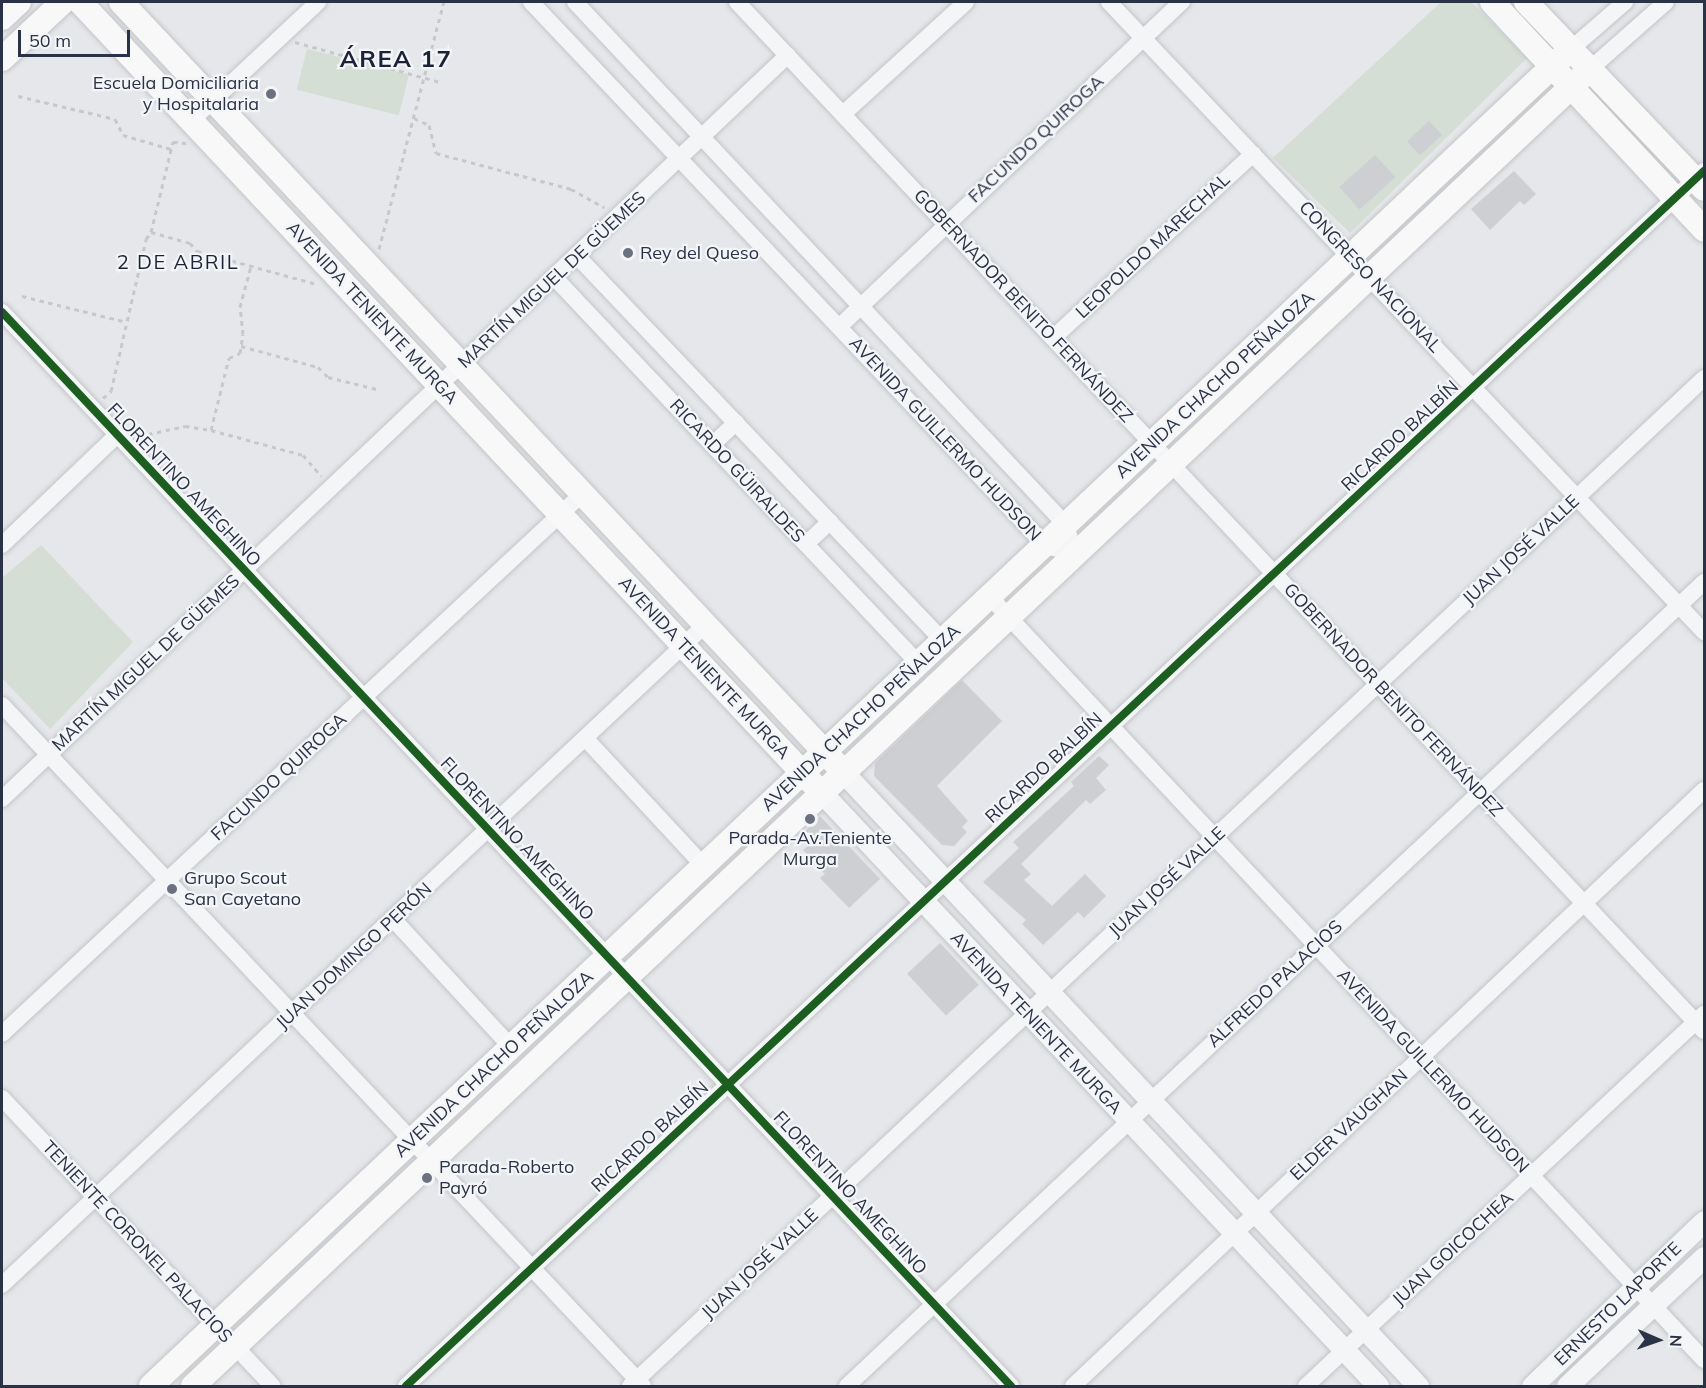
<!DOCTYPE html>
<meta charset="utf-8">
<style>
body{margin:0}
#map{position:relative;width:1706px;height:1388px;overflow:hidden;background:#e5e7ea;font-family:Mulish,sans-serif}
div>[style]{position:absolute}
.green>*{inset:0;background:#d4ded5;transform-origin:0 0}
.building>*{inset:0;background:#cdcfd3;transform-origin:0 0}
.path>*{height:3px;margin-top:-1.5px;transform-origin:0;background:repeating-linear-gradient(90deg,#c6c8cd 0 4.5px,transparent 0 9px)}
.roads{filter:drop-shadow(0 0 2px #c3c5c8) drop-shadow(0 0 2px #c3c5c8)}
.minor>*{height:16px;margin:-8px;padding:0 8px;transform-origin:8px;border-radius:8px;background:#f4f5f7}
.tertiary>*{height:21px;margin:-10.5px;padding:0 10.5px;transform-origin:10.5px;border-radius:10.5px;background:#f4f5f7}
.secondary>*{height:24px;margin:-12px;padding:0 12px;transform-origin:12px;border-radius:12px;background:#f8f8f8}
.cycleway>*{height:8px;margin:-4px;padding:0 4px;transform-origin:4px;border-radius:4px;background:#1b5e20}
.dots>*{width:16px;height:16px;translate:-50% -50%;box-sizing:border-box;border:3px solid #f3f5f9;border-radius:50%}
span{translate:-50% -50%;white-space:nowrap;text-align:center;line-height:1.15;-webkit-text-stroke:4.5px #f3f5f9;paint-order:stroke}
.poi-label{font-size:18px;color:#2a3245}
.right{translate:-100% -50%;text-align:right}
.left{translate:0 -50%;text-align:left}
.street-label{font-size:18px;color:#2a3245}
.neighbourhood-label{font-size:20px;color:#1c2336;letter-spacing:1.5px}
.district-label{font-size:24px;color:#1c2336;font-weight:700;letter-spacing:1.5px}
.frame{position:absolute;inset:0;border:3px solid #2a3245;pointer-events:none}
.north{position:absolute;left:1628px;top:1310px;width:60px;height:60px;-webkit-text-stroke:4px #f3f5f9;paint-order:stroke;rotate:92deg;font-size:16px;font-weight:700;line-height:24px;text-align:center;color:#2a3245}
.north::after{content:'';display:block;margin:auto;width:21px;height:27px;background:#2a3245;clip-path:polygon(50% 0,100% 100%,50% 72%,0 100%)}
.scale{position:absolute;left:18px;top:30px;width:112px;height:27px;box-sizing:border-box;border:3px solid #2a3245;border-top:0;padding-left:8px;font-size:18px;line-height:21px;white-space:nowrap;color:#2a3245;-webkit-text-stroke:4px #f3f5f9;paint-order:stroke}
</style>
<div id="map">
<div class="green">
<i style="clip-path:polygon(1441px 2px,1471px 2px,1527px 58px,1350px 233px,1273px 158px)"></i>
<i style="left:307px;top:49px;width:105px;height:42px;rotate:14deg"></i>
<i style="clip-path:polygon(41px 545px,133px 642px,50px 729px,2px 678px,2px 578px)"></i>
</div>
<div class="building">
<i style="left:1429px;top:121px;width:19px;height:30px;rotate:47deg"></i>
<i style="left:1375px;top:155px;width:30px;height:48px;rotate:48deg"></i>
<i style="clip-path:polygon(1514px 171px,1536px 194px,1524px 205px,1520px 201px,1490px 230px,1471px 209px)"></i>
<i style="clip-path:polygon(962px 680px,1002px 721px,937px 786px,968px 821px,962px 827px,967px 832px,954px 846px,942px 845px,874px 776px,875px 763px)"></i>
<i style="clip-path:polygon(1099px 756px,1109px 765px,1096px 778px,1106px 790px,1090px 804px,1086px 800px,1021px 864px,1031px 874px,1024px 880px,1052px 906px,1085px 874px,1106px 896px,1084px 918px,1078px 912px,1043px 945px,1022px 924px,1026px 920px,983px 882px,1019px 848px,1013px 842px,1074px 786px,1071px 782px)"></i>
<i style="clip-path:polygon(820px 816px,880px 879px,849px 908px,820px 878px,825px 874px,803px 850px,809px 845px,804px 839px,809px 835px,805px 831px)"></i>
<i style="left:940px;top:943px;width:57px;height:45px;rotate:47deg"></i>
</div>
<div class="path">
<i style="left:295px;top:42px;width:150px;rotate:15.4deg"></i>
<i style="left:18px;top:96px;width:100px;rotate:13.3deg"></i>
<i style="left:115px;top:119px;width:18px;rotate:63deg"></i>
<i style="left:123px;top:135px;width:50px;rotate:16.3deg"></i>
<i style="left:414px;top:118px;width:17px;rotate:25deg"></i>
<i style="left:429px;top:125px;width:29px;rotate:76deg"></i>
<i style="left:436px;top:153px;width:140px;rotate:14.9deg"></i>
<i style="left:571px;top:189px;width:38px;rotate:29deg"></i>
<i style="left:151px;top:232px;width:41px;rotate:15.8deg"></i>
<i style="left:190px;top:243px;width:11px;rotate:49deg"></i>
<i style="left:197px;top:251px;width:124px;rotate:15.4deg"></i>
<i style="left:379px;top:249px;width:255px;rotate:-75.3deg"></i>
<i style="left:22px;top:296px;width:108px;rotate:13.9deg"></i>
<i style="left:241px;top:346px;width:80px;rotate:15.3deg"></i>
<i style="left:318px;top:367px;width:14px;rotate:45deg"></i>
<i style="left:328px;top:377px;width:50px;rotate:13.8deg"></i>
<i style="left:103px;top:398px;width:11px;rotate:-41deg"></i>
<i style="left:111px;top:391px;width:156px;rotate:-77deg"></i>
<i style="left:146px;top:239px;width:9px;rotate:-54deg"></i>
<i style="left:151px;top:232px;width:93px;rotate:-76.3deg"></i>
<i style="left:173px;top:142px;width:13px;rotate:4deg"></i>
<i style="left:211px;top:430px;width:74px;rotate:-76deg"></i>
<i style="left:229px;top:358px;width:12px;rotate:-24deg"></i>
<i style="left:240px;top:353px;width:19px;rotate:-81deg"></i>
<i style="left:243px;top:334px;width:27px;rotate:-96deg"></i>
<i style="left:240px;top:307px;width:42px;rotate:-75deg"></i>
<i style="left:140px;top:439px;width:9px;rotate:-32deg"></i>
<i style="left:148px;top:434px;width:38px;rotate:-12deg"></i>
<i style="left:185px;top:426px;width:26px;rotate:9deg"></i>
<i style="left:211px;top:430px;width:95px;rotate:15.2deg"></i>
<i style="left:303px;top:455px;width:28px;rotate:49deg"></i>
</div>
<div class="roads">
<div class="minor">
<i style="left:531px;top:2px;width:749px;rotate:46.57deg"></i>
<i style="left:1046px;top:546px;width:30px;rotate:15deg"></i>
<i style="left:575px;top:2px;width:717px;rotate:46.81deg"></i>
<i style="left:1066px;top:525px;width:30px;rotate:73deg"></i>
<i style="left:737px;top:2px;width:1412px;rotate:46.78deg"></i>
<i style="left:1109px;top:2px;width:867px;rotate:46.64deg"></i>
<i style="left:1571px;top:49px;width:72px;rotate:-41deg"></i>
<i style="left:1590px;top:69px;width:101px;rotate:-41.4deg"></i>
<i style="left:843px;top:114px;width:166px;rotate:-42.3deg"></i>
<i style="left:191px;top:121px;width:174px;rotate:-43.1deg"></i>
<i style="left:577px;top:256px;width:531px;rotate:46.45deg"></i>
<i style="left:554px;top:277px;width:532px;rotate:46.68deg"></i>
<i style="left:2px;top:312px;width:1474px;rotate:46.79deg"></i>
<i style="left:839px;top:327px;width:473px;rotate:-43.5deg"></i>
<i style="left:1053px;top:338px;width:272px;rotate:-42.6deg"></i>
<i style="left:712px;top:445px;width:33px;rotate:-43deg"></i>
<i style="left:806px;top:544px;width:33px;rotate:-43deg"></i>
<i style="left:2px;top:545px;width:159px;rotate:-43.7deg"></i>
<i style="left:990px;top:597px;width:1045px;rotate:46.9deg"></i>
<i style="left:2px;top:705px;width:935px;rotate:46.73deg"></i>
<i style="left:585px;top:738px;width:175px;rotate:47.1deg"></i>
<i style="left:2px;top:799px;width:1082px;rotate:-43.43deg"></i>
<i style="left:393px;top:919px;width:174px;rotate:47.3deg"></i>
<i style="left:2px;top:1034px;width:792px;rotate:-42.95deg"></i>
<i style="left:2px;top:1098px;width:395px;rotate:46.8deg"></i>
<i style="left:2px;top:1285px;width:964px;rotate:-43.19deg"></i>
<i style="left:406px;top:1386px;width:1778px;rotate:-43.11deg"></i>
<i style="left:630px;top:1386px;width:1473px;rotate:-43.18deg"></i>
<i style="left:847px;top:1386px;width:1175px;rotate:-43.17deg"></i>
<i style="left:1073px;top:1386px;width:868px;rotate:-43.37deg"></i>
<i style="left:1306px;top:1386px;width:545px;rotate:-43.07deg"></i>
</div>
<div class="tertiary">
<i style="left:844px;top:773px;width:840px;rotate:46.88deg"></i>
<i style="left:822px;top:793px;width:813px;rotate:46.84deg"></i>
<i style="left:1532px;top:1386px;width:238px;rotate:-43.8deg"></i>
<i style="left:1567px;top:1386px;width:188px;rotate:-43.3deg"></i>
</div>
<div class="secondary">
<i style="left:80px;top:2px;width:1070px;rotate:46.85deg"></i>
<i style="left:121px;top:2px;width:1045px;rotate:46.82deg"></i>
<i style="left:1492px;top:2px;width:311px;rotate:47deg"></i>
<i style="left:1526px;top:2px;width:258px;rotate:46.4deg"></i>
<i style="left:2px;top:18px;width:23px;rotate:-43deg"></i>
<i style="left:2px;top:59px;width:83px;rotate:-43.1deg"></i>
<i style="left:151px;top:1386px;width:1950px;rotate:-43.28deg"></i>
<i style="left:193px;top:1386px;width:1920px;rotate:-43.31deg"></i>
</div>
</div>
<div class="cycleway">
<i style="left:2px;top:312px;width:1474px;rotate:46.79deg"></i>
<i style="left:406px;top:1386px;width:1778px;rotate:-43.11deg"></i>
</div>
<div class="dots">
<i style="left:271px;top:94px;background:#6b717f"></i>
<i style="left:628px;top:253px;background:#6b717f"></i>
<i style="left:810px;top:819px;background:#6b717f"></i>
<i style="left:172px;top:889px;background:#6b717f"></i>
<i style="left:427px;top:1178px;background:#6b717f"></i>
</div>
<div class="poi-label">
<span class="right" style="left:259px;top:94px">Escuela Domiciliaria<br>y Hospitalaria</span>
<span class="left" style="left:640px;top:253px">Rey del Queso</span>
<span style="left:810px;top:849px">Parada-Av.Teniente<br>Murga</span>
<span class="left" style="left:184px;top:889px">Grupo Scout<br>San Cayetano</span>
<span class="left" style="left:439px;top:1178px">Parada-Roberto<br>Payró</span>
</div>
<div class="street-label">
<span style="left:1036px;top:139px;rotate:-43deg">FACUNDO QUIROGA</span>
<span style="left:1153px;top:246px;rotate:-43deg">LEOPOLDO MARECHAL</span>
<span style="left:1370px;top:277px;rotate:47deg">CONGRESO NACIONAL</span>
<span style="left:552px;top:280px;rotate:-43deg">MARTÍN MIGUEL DE GÜEMES</span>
<span style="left:1023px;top:306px;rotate:47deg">GOBERNADOR BENITO FERNÁNDEZ</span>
<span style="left:372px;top:313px;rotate:47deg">AVENIDA TENIENTE MURGA</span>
<span style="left:1215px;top:385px;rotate:-43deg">AVENIDA CHACHO PEÑALOZA</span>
<span style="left:1400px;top:436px;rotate:-43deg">RICARDO BALBÍN</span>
<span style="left:945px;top:439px;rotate:47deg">AVENIDA GUILLERMO HUDSON</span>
<span style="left:737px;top:471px;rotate:47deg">RICARDO GÜIRALDES</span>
<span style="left:184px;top:485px;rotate:47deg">FLORENTINO AMEGHINO</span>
<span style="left:1521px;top:550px;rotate:-43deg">JUAN JOSÉ VALLE</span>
<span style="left:146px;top:663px;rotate:-43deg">MARTÍN MIGUEL DE GÜEMES</span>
<span style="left:704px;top:668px;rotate:47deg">AVENIDA TENIENTE MURGA</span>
<span style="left:1393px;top:700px;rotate:47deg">GOBERNADOR BENITO FERNÁNDEZ</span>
<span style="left:861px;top:718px;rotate:-43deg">AVENIDA CHACHO PEÑALOZA</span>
<span style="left:1044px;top:768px;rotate:-43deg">RICARDO BALBÍN</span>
<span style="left:279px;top:777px;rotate:-43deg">FACUNDO QUIROGA</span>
<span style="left:517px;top:839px;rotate:47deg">FLORENTINO AMEGHINO</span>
<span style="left:1167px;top:882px;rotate:-43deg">JUAN JOSÉ VALLE</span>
<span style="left:354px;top:956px;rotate:-43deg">JUAN DOMINGO PERÓN</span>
<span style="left:1275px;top:984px;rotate:-43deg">ALFREDO PALACIOS</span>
<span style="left:1036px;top:1023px;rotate:47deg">AVENIDA TENIENTE MURGA</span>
<span style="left:494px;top:1064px;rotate:-43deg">AVENIDA CHACHO PEÑALOZA</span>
<span style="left:1433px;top:1071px;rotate:47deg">AVENIDA GUILLERMO HUDSON</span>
<span style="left:1349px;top:1125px;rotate:-43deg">ELDER VAUGHAN</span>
<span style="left:650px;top:1137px;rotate:-43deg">RICARDO BALBÍN</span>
<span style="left:850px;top:1193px;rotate:47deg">FLORENTINO AMEGHINO</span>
<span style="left:137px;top:1242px;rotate:47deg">TENIENTE CORONEL PALACIOS</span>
<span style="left:1453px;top:1249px;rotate:-43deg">JUAN GOICOCHEA</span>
<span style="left:760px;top:1264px;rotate:-43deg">JUAN JOSÉ VALLE</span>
<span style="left:1618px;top:1304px;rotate:-44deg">ERNESTO LAPORTE</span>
</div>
<div class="neighbourhood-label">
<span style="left:178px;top:261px">2 DE ABRIL</span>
</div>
<div class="district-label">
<span style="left:396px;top:59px">ÁREA 17</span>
</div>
<div class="frame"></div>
<div class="north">N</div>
<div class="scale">50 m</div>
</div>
